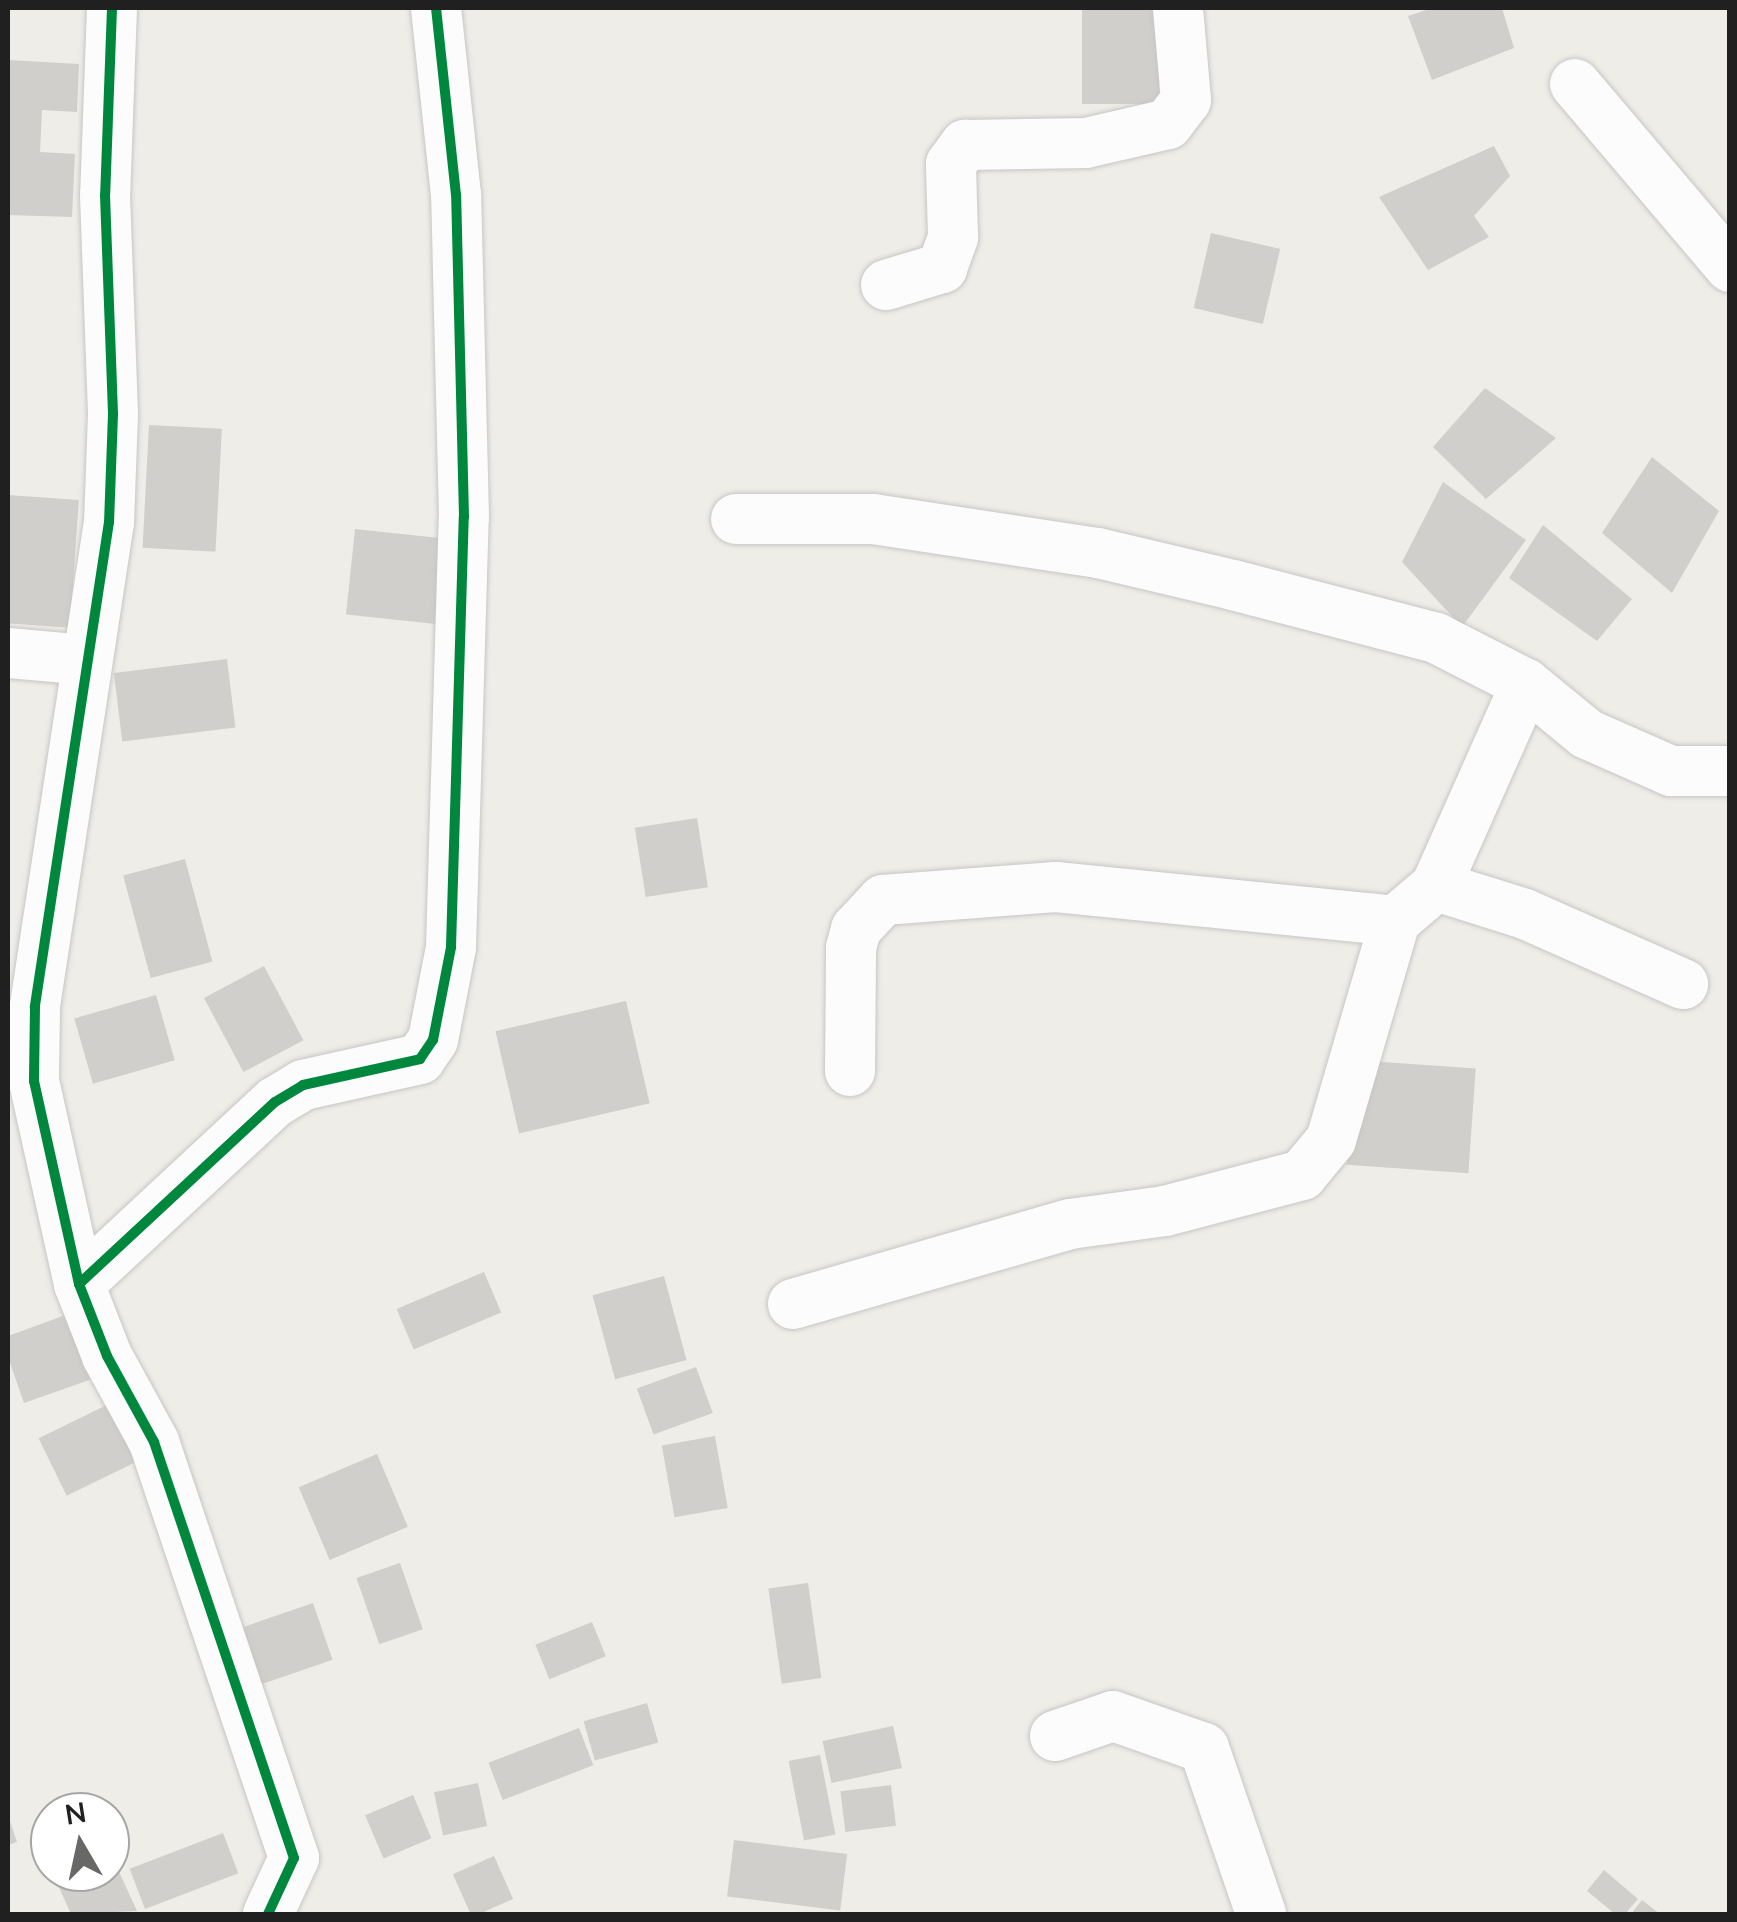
<!DOCTYPE html>
<style>
body{margin:0}
#map{position:relative;width:1737px;height:1922px;overflow:hidden;background:#eeede8;font-family:"Nunito Sans",sans-serif}
div>[style]{position:absolute}
.building>*{inset:0;background:#d1cfcb;transform-origin:0 0}
.roads{filter:drop-shadow(0 0 2px #c7c6c4) drop-shadow(0 0 2px #c7c6c4)}
.minor>*{height:50px;margin:-25px;padding:0 25px;transform-origin:25px;border-radius:25px;background:#fcfcfc}
.cycleway>*{height:10px;margin:-5px;padding:0 5px;transform-origin:5px;border-radius:5px;background:#00873e}
span{translate:-50% -50%;white-space:nowrap;text-align:center;line-height:1.15;-webkit-text-stroke:8px #fff;paint-order:stroke}
.frame{position:absolute;inset:0;border:10px solid #202020;pointer-events:none}
.north{position:absolute;left:30px;top:1792px;width:100px;height:100px;box-sizing:border-box;background:#fff;border:2px solid #a6a6a6;border-radius:50%;rotate:351deg;font-size:28px;font-weight:700;line-height:40px;text-align:center;color:#202020}
.north::after{content:'';display:block;margin:auto;width:35px;height:45px;background:#686866;clip-path:polygon(50% 0,100% 100%,50% 72%,0 100%)}
</style>
<div id="map">
<div class="building">
<i style="left:1082px;top:8px;width:77px;height:96px"></i>
<i style="clip-path:polygon(1432px 8px,1502px 8px,1514px 48px,1432px 80px,1408px 16px)"></i>
<i style="clip-path:polygon(8px 60px,79px 64px,77px 112px,42px 110px,40px 152px,75px 154px,72px 217px,8px 215px)"></i>
<i style="clip-path:polygon(1494px 146px,1510px 176px,1474px 216px,1489px 237px,1428px 270px,1379px 197px)"></i>
<i style="left:1211px;top:233px;width:71px;height:77px;rotate:13deg"></i>
<i style="clip-path:polygon(1485px 388px,1556px 438px,1486px 499px,1433px 447px)"></i>
<i style="left:149px;top:425px;width:73px;height:123px;rotate:3deg"></i>
<i style="clip-path:polygon(1652px 457px,1719px 511px,1672px 593px,1602px 533px)"></i>
<i style="clip-path:polygon(1443px 482px,1526px 540px,1462px 627px,1402px 562px)"></i>
<i style="left:8px;top:495px;width:71px;height:128px;rotate:4deg"></i>
<i style="clip-path:polygon(1543px 525px,1632px 599px,1597px 641px,1509px 578px)"></i>
<i style="left:355px;top:529px;width:97px;height:86px;rotate:6deg"></i>
<i style="left:227px;top:659px;width:69px;height:114px;rotate:83deg"></i>
<i style="left:697px;top:818px;width:70px;height:63px;rotate:81deg"></i>
<i style="left:185px;top:859px;width:106px;height:64px;rotate:75deg"></i>
<i style="left:264px;top:966px;width:84px;height:68px;rotate:62deg"></i>
<i style="left:156px;top:995px;width:68px;height:85px;rotate:74deg"></i>
<i style="left:626px;top:1001px;width:105px;height:134px;rotate:77deg"></i>
<i style="left:1354px;top:1060px;width:122px;height:105px;rotate:4deg"></i>
<i style="left:484px;top:1272px;width:44px;height:95px;rotate:67deg"></i>
<i style="left:664px;top:1276px;width:87px;height:74px;rotate:75deg"></i>
<i style="clip-path:polygon(71px 1313px,95px 1378px,24px 1403px,8px 1357px,8px 1336px)"></i>
<i style="left:696px;top:1367px;width:49px;height:63px;rotate:70deg"></i>
<i style="left:115px;top:1401px;width:64px;height:85px;rotate:64deg"></i>
<i style="left:715px;top:1436px;width:73px;height:54px;rotate:80deg"></i>
<i style="left:377px;top:1454px;width:79px;height:85px;rotate:67deg"></i>
<i style="left:400px;top:1563px;width:70px;height:46px;rotate:71deg"></i>
<i style="left:808px;top:1583px;width:96px;height:40px;rotate:82deg"></i>
<i style="left:313px;top:1603px;width:60px;height:79px;rotate:71deg"></i>
<i style="left:592px;top:1622px;width:37px;height:61px;rotate:68deg"></i>
<i style="left:647px;top:1703px;width:41px;height:66px;rotate:74deg"></i>
<i style="left:893px;top:1726px;width:43px;height:72px;rotate:78deg"></i>
<i style="left:579px;top:1728px;width:40px;height:97px;rotate:69deg"></i>
<i style="left:820px;top:1755px;width:81px;height:32px;rotate:79deg"></i>
<i style="left:478px;top:1783px;width:44px;height:45px;rotate:78deg"></i>
<i style="left:891px;top:1785px;width:41px;height:51px;rotate:83deg"></i>
<i style="left:413px;top:1795px;width:47px;height:52px;rotate:67deg"></i>
<i style="clip-path:polygon(8px 1815px,17px 1842px,8px 1845px)"></i>
<i style="left:223px;top:1833px;width:43px;height:100px;rotate:69deg"></i>
<i style="clip-path:polygon(50px 1838px,50px 1867px,39px 1842px)"></i>
<i style="left:734px;top:1840px;width:114px;height:57px;rotate:7deg"></i>
<i style="clip-path:polygon(110px 1852px,137px 1911px,71px 1914px,52px 1872px,110px 1872px)"></i>
<i style="left:494px;top:1856px;width:47px;height:45px;rotate:66deg"></i>
<i style="clip-path:polygon(1604px 1870px,1638px 1899px,1625px 1914px,1615px 1914px,1587px 1891px)"></i>
<i style="clip-path:polygon(1642px 1900px,1660px 1914px,1631px 1914px)"></i>
</div>
<div class="roads">
<div class="minor">
<i style="left:112px;top:8px;width:187px;rotate:92.1deg"></i>
<i style="left:105px;top:195px;width:219px;rotate:87.9deg"></i>
<i style="left:113px;top:414px;width:108px;rotate:92.1deg"></i>
<i style="left:109px;top:522px;width:491px;rotate:98.7deg"></i>
<i style="left:35px;top:1007px;width:74px;rotate:90.8deg"></i>
<i style="left:34px;top:1081px;width:208px;rotate:77.5deg"></i>
<i style="left:79px;top:1284px;width:77px;rotate:68.7deg"></i>
<i style="left:107px;top:1356px;width:98px;rotate:61.3deg"></i>
<i style="left:154px;top:1442px;width:439px;rotate:71.4deg"></i>
<i style="left:294px;top:1858px;width:62px;rotate:114.9deg"></i>
<i style="left:1575px;top:84px;width:240px;rotate:49.7deg"></i>
<i style="left:886px;top:285px;width:59px;rotate:-16.9deg"></i>
<i style="left:942px;top:268px;width:33px;rotate:-70deg"></i>
<i style="left:953px;top:237px;width:73px;rotate:-91.6deg"></i>
<i style="left:951px;top:164px;width:24px;rotate:-54deg"></i>
<i style="left:965px;top:145px;width:121px;rotate:-0.9deg"></i>
<i style="left:1086px;top:143px;width:84px;rotate:-13deg"></i>
<i style="left:1168px;top:124px;width:30px;rotate:-53deg"></i>
<i style="left:1186px;top:100px;width:92px;rotate:-95deg"></i>
<i style="left:736px;top:519px;width:137px"></i>
<i style="left:873px;top:519px;width:228px;rotate:8.6deg"></i>
<i style="left:1098px;top:553px;width:139px;rotate:13.3deg"></i>
<i style="left:1233px;top:585px;width:210px;rotate:14.6deg"></i>
<i style="left:1436px;top:638px;width:101px;rotate:27.1deg"></i>
<i style="left:1526px;top:684px;width:79px;rotate:39.3deg"></i>
<i style="left:1587px;top:734px;width:92px;rotate:23.8deg"></i>
<i style="left:1671px;top:771px;width:59px"></i>
<i style="left:8px;top:653px;width:78px;rotate:5.1deg"></i>
<i style="left:1436px;top:886px;width:93px;rotate:17.5deg"></i>
<i style="left:1525px;top:914px;width:173px;rotate:23.9deg"></i>
<i style="left:850px;top:1071px;width:123px;rotate:-89.5deg"></i>
<i style="left:851px;top:948px;width:20px;rotate:-75deg"></i>
<i style="left:856px;top:929px;width:40px;rotate:-47deg"></i>
<i style="left:883px;top:900px;width:173px;rotate:-4.3deg"></i>
<i style="left:1056px;top:887px;width:341px;rotate:5.7deg"></i>
<i style="left:1395px;top:921px;width:54px;rotate:-40.5deg"></i>
<i style="left:1436px;top:886px;width:221px;rotate:-66deg"></i>
<i style="left:79px;top:1284px;width:267px;rotate:-42.9deg"></i>
<i style="left:275px;top:1102px;width:33px;rotate:-31deg"></i>
<i style="left:303px;top:1085px;width:120px;rotate:-12.5deg"></i>
<i style="left:420px;top:1059px;width:23px;rotate:-56deg"></i>
<i style="left:433px;top:1040px;width:95px;rotate:-79deg"></i>
<i style="left:451px;top:947px;width:430px;rotate:-88.3deg"></i>
<i style="left:464px;top:517px;width:322px;rotate:-91.4deg"></i>
<i style="left:456px;top:195px;width:188px;rotate:-96.1deg"></i>
<i style="left:793px;top:1304px;width:288px;rotate:-16.1deg"></i>
<i style="left:1070px;top:1224px;width:96px;rotate:-7.8deg"></i>
<i style="left:1165px;top:1211px;width:142px;rotate:-14.7deg"></i>
<i style="left:1302px;top:1175px;width:45px;rotate:-50.4deg"></i>
<i style="left:1331px;top:1140px;width:228px;rotate:-73.7deg"></i>
<i style="left:1055px;top:1736px;width:61px;rotate:-19deg"></i>
<i style="left:1113px;top:1716px;width:96px;rotate:19.4deg"></i>
<i style="left:1204px;top:1748px;width:176px;rotate:71deg"></i>
</div>
</div>
<div class="cycleway">
<i style="left:112px;top:8px;width:187px;rotate:92.1deg"></i>
<i style="left:105px;top:195px;width:219px;rotate:87.9deg"></i>
<i style="left:113px;top:414px;width:108px;rotate:92.1deg"></i>
<i style="left:109px;top:522px;width:491px;rotate:98.7deg"></i>
<i style="left:35px;top:1007px;width:74px;rotate:90.8deg"></i>
<i style="left:34px;top:1081px;width:208px;rotate:77.5deg"></i>
<i style="left:79px;top:1284px;width:77px;rotate:68.7deg"></i>
<i style="left:107px;top:1356px;width:98px;rotate:61.3deg"></i>
<i style="left:154px;top:1442px;width:439px;rotate:71.4deg"></i>
<i style="left:294px;top:1858px;width:62px;rotate:114.9deg"></i>
<i style="left:79px;top:1284px;width:267px;rotate:-42.9deg"></i>
<i style="left:275px;top:1102px;width:33px;rotate:-31deg"></i>
<i style="left:303px;top:1085px;width:120px;rotate:-12.5deg"></i>
<i style="left:420px;top:1059px;width:23px;rotate:-56deg"></i>
<i style="left:433px;top:1040px;width:95px;rotate:-79deg"></i>
<i style="left:451px;top:947px;width:430px;rotate:-88.3deg"></i>
<i style="left:464px;top:517px;width:322px;rotate:-91.4deg"></i>
<i style="left:456px;top:195px;width:188px;rotate:-96.1deg"></i>
</div>
<div class="frame"></div>
<div class="north">N</div>
</div>
